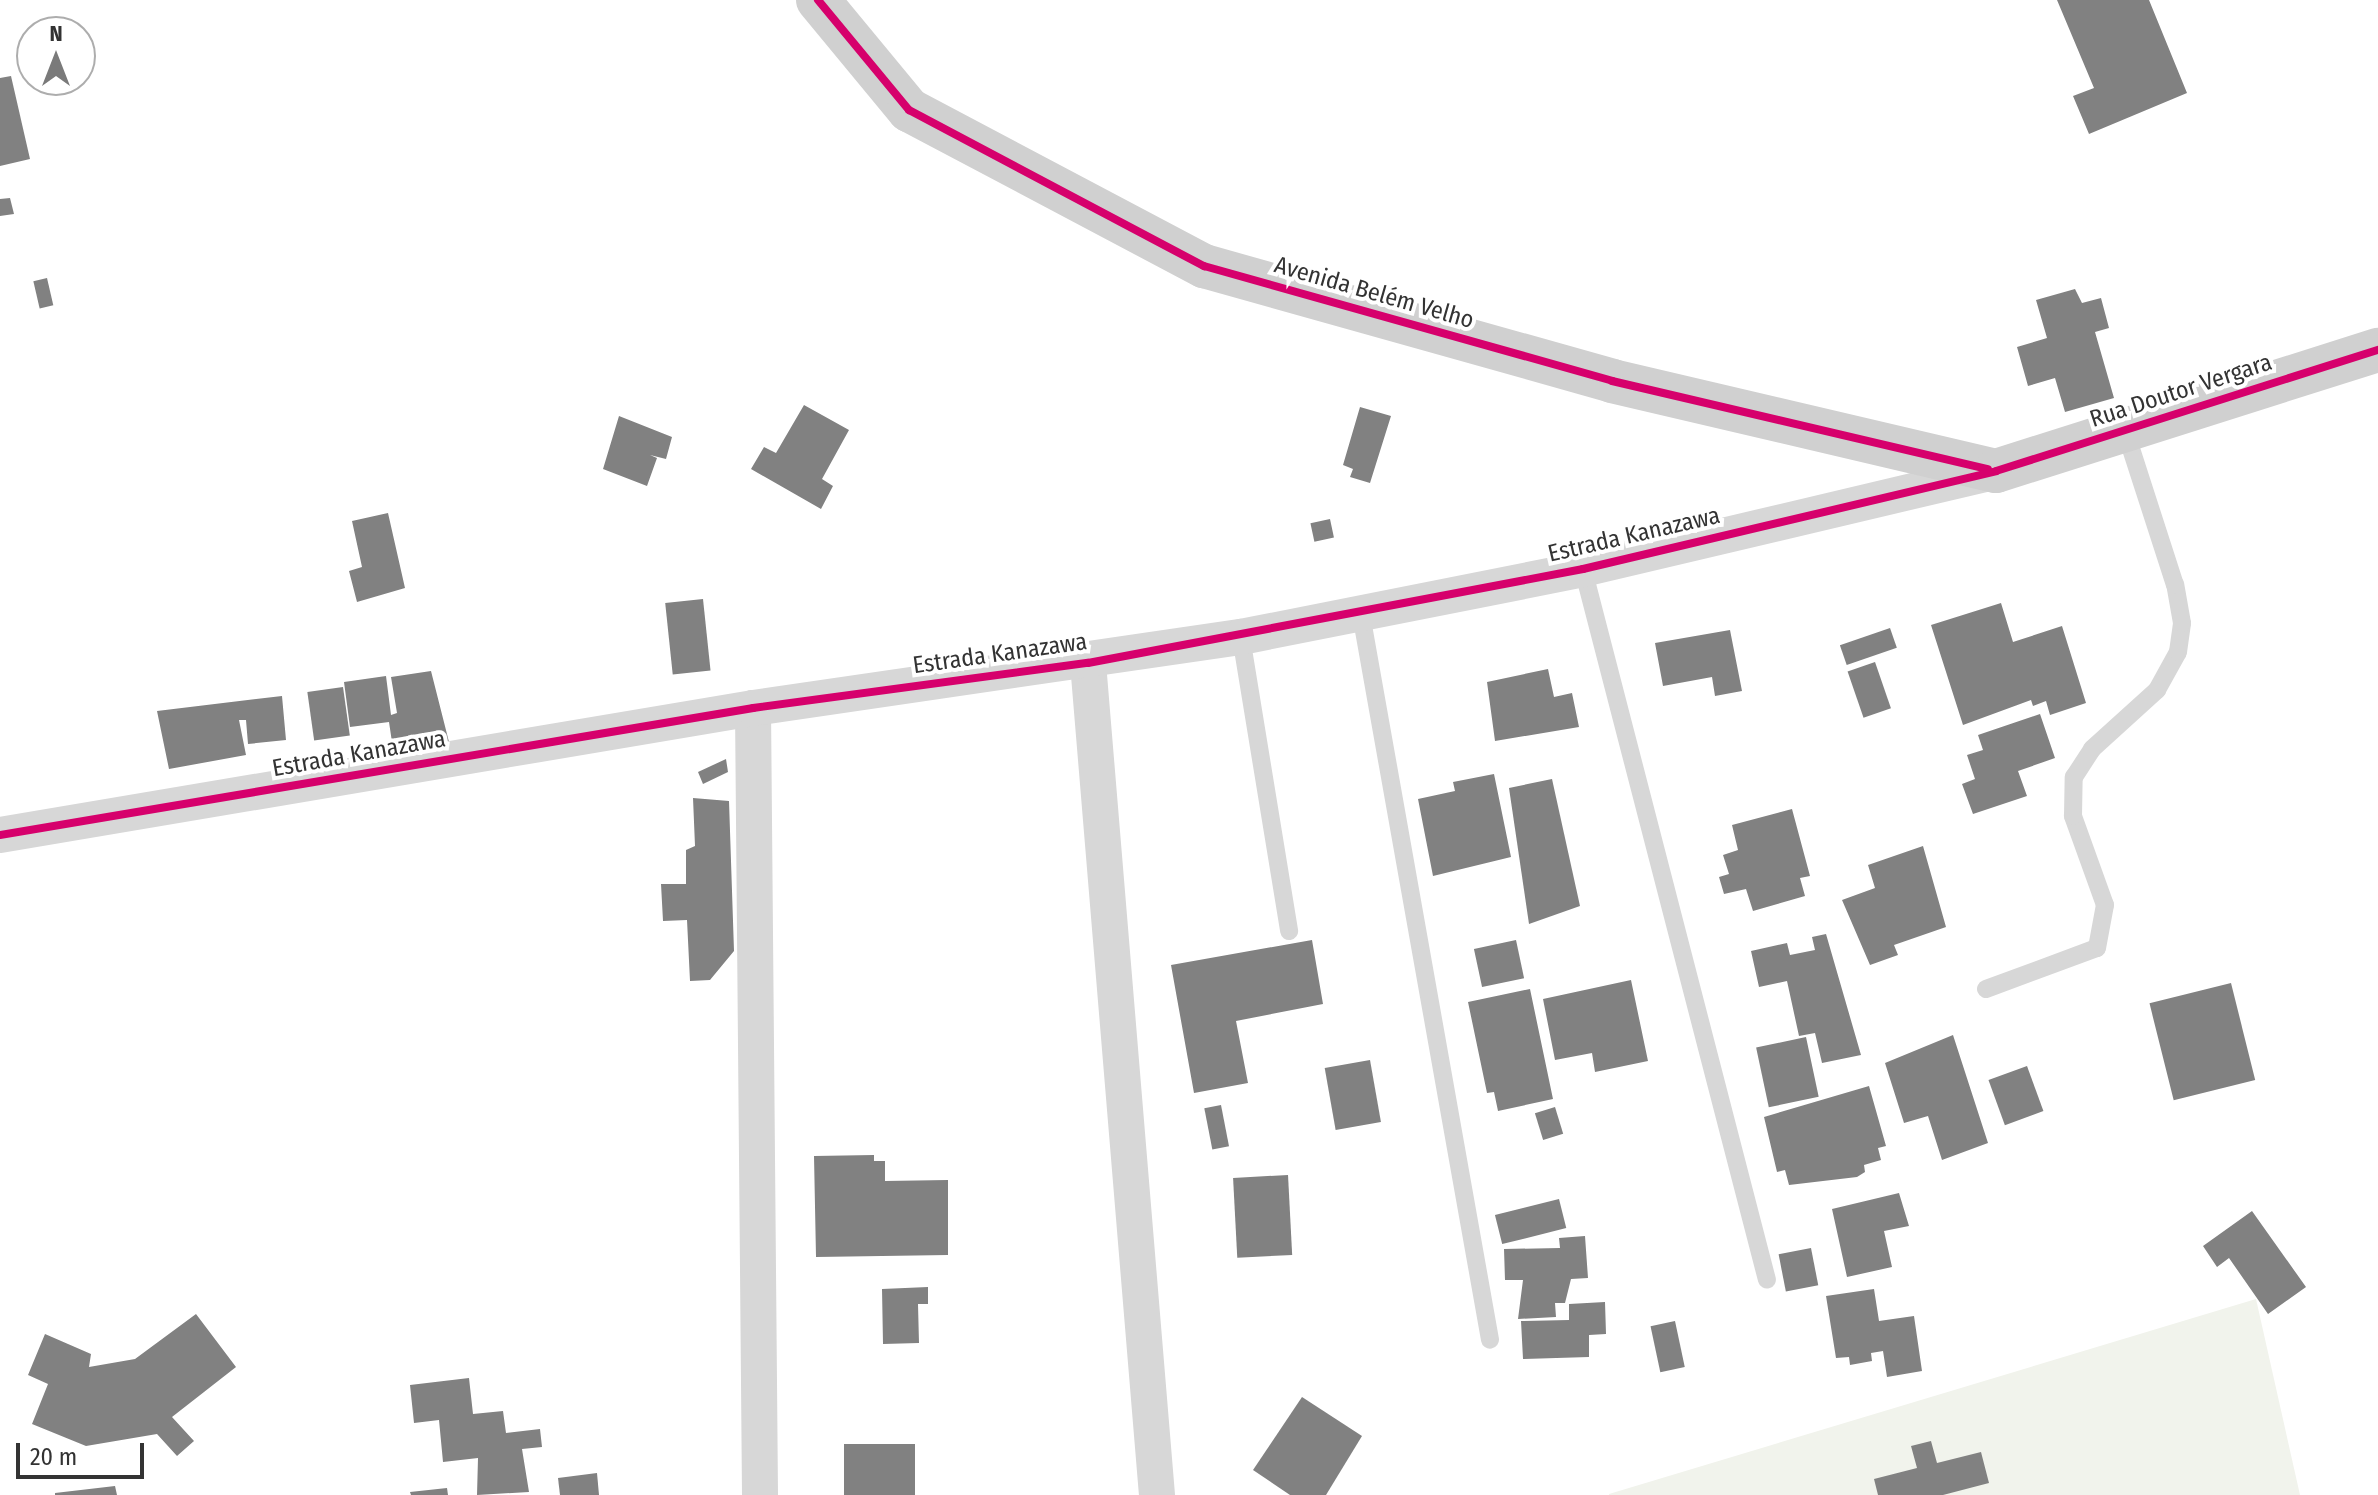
<!DOCTYPE html>
<meta charset="utf-8">
<style>
body{margin:0}
#map{position:relative;width:2378px;height:1495px;overflow:hidden;background:#fff;font-family:"Fira Sans Condensed",sans-serif}
div>[style]{position:absolute}
.green>*{inset:0;background:#f1f3ec}
.building>*{inset:0;background:#818181;transform-origin:0 0}
.lane>*{height:18px;margin:-9px;padding:0 9px;transform-origin:9px;border-radius:9px;background:#d7d7d7}
.street>*{height:36px;margin:-18px;padding:0 18px;transform-origin:18px;border-radius:18px;background:#d7d7d7}
.secondary>*{height:44px;margin:-22px;padding:0 22px;transform-origin:22px;border-radius:22px;background:#d0d0d0}
.cycleway>*{height:8px;margin:-4px;padding:0 4px;transform-origin:4px;border-radius:4px;background:#d6006c}
span{translate:-50% -50%;white-space:nowrap;text-align:center;line-height:1.15;-webkit-text-stroke:8px #fff;paint-order:stroke}
.street-label{font-size:24px;color:#333}
.north{position:absolute;left:16px;top:16px;width:80px;height:80px;box-sizing:border-box;background:#fff;border:2px solid #adadad;border-radius:50%;rotate:0deg;font-size:22px;font-weight:700;line-height:32px;text-align:center;color:#333}
.north::after{content:'';display:block;margin:auto;width:28px;height:36px;background:#7a7a7a;clip-path:polygon(50% 0,100% 100%,50% 72%,0 100%)}
.scale{position:absolute;left:16px;top:1443px;width:128px;height:36px;box-sizing:border-box;border:4px solid #333;border-top:0;padding-left:10px;font-size:24px;line-height:28px;white-space:nowrap;color:#333;-webkit-text-stroke:6px #fff;paint-order:stroke}
</style>
<div id="map">
<div class="green">
<i style="clip-path:polygon(2256px 1299px,2300px 1495px,1609px 1495px,1609px 1494px)"></i>
</div>
<div class="building">
<i style="clip-path:polygon(2057px 0,2149px 0,2187px 93px,2089px 134px,2073px 96px,2094px 88px)"></i>
<i style="clip-path:polygon(11px 76px,30px 159px,0 166px,0 78px)"></i>
<i style="clip-path:polygon(10px 198px,14px 214px,0 216px,0 199px)"></i>
<i style="left:47px;top:278px;width:28px;height:14px;rotate:77deg"></i>
<i style="clip-path:polygon(2075px 289px,2082px 303px,2101px 298px,2109px 328px,2095px 332px,2114px 398px,2065px 412px,2055px 378px,2028px 386px,2017px 347px,2047px 338px,2036px 300px)"></i>
<i style="clip-path:polygon(804px 405px,849px 430px,822px 479px,833px 486px,821px 509px,751px 469px,764px 447px,776px 453px)"></i>
<i style="clip-path:polygon(1360px 407px,1391px 416px,1370px 483px,1350px 477px,1353px 469px,1343px 465px)"></i>
<i style="clip-path:polygon(619px 416px,672px 437px,666px 459px,650px 455px,657px 458px,647px 486px,603px 469px)"></i>
<i style="clip-path:polygon(388px 513px,405px 588px,357px 602px,349px 571px,362px 567px,352px 521px)"></i>
<i style="left:1330px;top:519px;width:19px;height:20px;rotate:78deg"></i>
<i style="left:703px;top:599px;width:72px;height:38px;rotate:84deg"></i>
<i style="clip-path:polygon(2001px 603px,2013px 642px,2062px 626px,2086px 703px,2050px 715px,2046px 701px,2033px 706px,2031px 700px,1963px 725px,1931px 625px)"></i>
<i style="left:1890px;top:628px;width:21px;height:53px;rotate:71deg"></i>
<i style="clip-path:polygon(1730px 630px,1742px 691px,1715px 696px,1712px 677px,1663px 686px,1655px 643px)"></i>
<i style="left:1875px;top:662px;width:49px;height:29px;rotate:71deg"></i>
<i style="clip-path:polygon(1548px 669px,1554px 697px,1572px 693px,1579px 727px,1495px 741px,1487px 682px)"></i>
<i style="clip-path:polygon(431px 671px,449px 742px,393px 749px,389px 722px,350px 727px,344px 682px,386px 676px,391px 715px,397px 713px,391px 677px)"></i>
<i style="left:343px;top:687px;width:49px;height:36px;rotate:82deg"></i>
<i style="clip-path:polygon(282px 696px,286px 740px,248px 744px,246px 720px,239px 720px,246px 755px,169px 769px,157px 711px)"></i>
<i style="clip-path:polygon(2040px 714px,2055px 758px,2018px 771px,2027px 796px,1973px 814px,1962px 784px,1975px 779px,1967px 755px,1983px 750px,1978px 735px)"></i>
<i style="clip-path:polygon(726px 759px,728px 772px,703px 784px,698px 772px)"></i>
<i style="clip-path:polygon(1494px 774px,1511px 857px,1433px 876px,1418px 799px,1455px 791px,1453px 782px)"></i>
<i style="clip-path:polygon(1552px 779px,1580px 906px,1529px 924px,1509px 788px)"></i>
<i style="clip-path:polygon(693px 798px,729px 801px,734px 951px,710px 980px,690px 981px,687px 920px,663px 921px,661px 884px,686px 884px,686px 850px,695px 846px)"></i>
<i style="clip-path:polygon(1792px 809px,1810px 876px,1800px 878px,1805px 896px,1753px 911px,1746px 889px,1724px 894px,1719px 877px,1729px 874px,1723px 855px,1738px 850px,1732px 825px)"></i>
<i style="clip-path:polygon(1923px 846px,1946px 927px,1894px 945px,1898px 955px,1870px 965px,1842px 900px,1875px 888px,1868px 865px)"></i>
<i style="clip-path:polygon(1826px 934px,1861px 1055px,1822px 1063px,1815px 1033px,1799px 1036px,1787px 981px,1759px 987px,1751px 951px,1787px 943px,1790px 955px,1815px 950px,1812px 937px)"></i>
<i style="clip-path:polygon(1312px 940px,1323px 1004px,1236px 1021px,1248px 1083px,1194px 1093px,1171px 965px)"></i>
<i style="left:1516px;top:940px;width:39px;height:43px;rotate:78deg"></i>
<i style="clip-path:polygon(1631px 980px,1648px 1061px,1595px 1072px,1592px 1053px,1555px 1060px,1543px 999px)"></i>
<i style="left:2231px;top:983px;width:100px;height:84px;rotate:76deg"></i>
<i style="clip-path:polygon(1530px 989px,1553px 1099px,1498px 1111px,1494px 1092px,1487px 1093px,1468px 1002px)"></i>
<i style="clip-path:polygon(1953px 1035px,1988px 1143px,1942px 1160px,1928px 1116px,1904px 1123px,1885px 1063px)"></i>
<i style="left:1806px;top:1037px;width:61px;height:51px;rotate:78deg"></i>
<i style="left:1370px;top:1060px;width:63px;height:46px;rotate:80deg"></i>
<i style="left:2027px;top:1066px;width:48px;height:41px;rotate:70deg"></i>
<i style="clip-path:polygon(1869px 1086px,1886px 1146px,1878px 1148px,1881px 1160px,1864px 1165px,1865px 1172px,1857px 1177px,1789px 1185px,1785px 1170px,1777px 1172px,1764px 1117px)"></i>
<i style="left:1221px;top:1105px;width:42px;height:17px;rotate:79deg"></i>
<i style="left:1555px;top:1107px;width:28px;height:21px;rotate:73deg"></i>
<i style="clip-path:polygon(874px 1155px,874px 1161px,885px 1161px,885px 1181px,948px 1180px,948px 1255px,816px 1257px,814px 1156px)"></i>
<i style="left:1288px;top:1175px;width:80px;height:55px;rotate:87deg"></i>
<i style="clip-path:polygon(1899px 1193px,1909px 1226px,1884px 1231px,1892px 1267px,1847px 1277px,1832px 1209px)"></i>
<i style="left:1559px;top:1199px;width:30px;height:66px;rotate:76deg"></i>
<i style="clip-path:polygon(2252px 1211px,2306px 1287px,2268px 1314px,2229px 1258px,2217px 1267px,2203px 1246px)"></i>
<i style="clip-path:polygon(1585px 1236px,1588px 1278px,1571px 1279px,1565px 1303px,1555px 1303px,1556px 1317px,1518px 1319px,1523px 1280px,1505px 1280px,1504px 1249px,1560px 1248px,1559px 1238px)"></i>
<i style="left:1811px;top:1248px;width:38px;height:33px;rotate:79deg"></i>
<i style="clip-path:polygon(928px 1287px,928px 1304px,918px 1304px,919px 1343px,883px 1344px,882px 1289px)"></i>
<i style="clip-path:polygon(1874px 1289px,1879px 1321px,1914px 1316px,1922px 1371px,1887px 1377px,1883px 1351px,1871px 1353px,1872px 1361px,1850px 1365px,1849px 1357px,1836px 1358px,1826px 1296px)"></i>
<i style="clip-path:polygon(1605px 1302px,1606px 1334px,1589px 1335px,1589px 1357px,1523px 1359px,1521px 1321px,1569px 1320px,1569px 1304px)"></i>
<i style="clip-path:polygon(196px 1314px,236px 1367px,172px 1417px,194px 1441px,177px 1456px,157px 1434px,86px 1446px,32px 1424px,48px 1384px,28px 1375px,45px 1334px,91px 1354px,89px 1367px,135px 1359px)"></i>
<i style="left:1675px;top:1321px;width:47px;height:25px;rotate:78deg"></i>
<i style="clip-path:polygon(469px 1378px,473px 1414px,503px 1411px,506px 1433px,540px 1429px,542px 1447px,522px 1449px,529px 1492px,477px 1495px,478px 1458px,443px 1462px,439px 1420px,414px 1423px,410px 1385px)"></i>
<i style="clip-path:polygon(1302px 1397px,1362px 1436px,1326px 1495px,1290px 1495px,1253px 1470px)"></i>
<i style="clip-path:polygon(1931px 1441px,1937px 1463px,1981px 1452px,1989px 1483px,1943px 1495px,1878px 1495px,1874px 1479px,1917px 1468px,1911px 1446px)"></i>
<i style="left:844px;top:1444px;width:71px;height:51px"></i>
<i style="clip-path:polygon(597px 1473px,599px 1495px,560px 1495px,558px 1478px)"></i>
<i style="clip-path:polygon(115px 1486px,117px 1495px,55px 1495px,55px 1493px)"></i>
<i style="clip-path:polygon(447px 1488px,448px 1495px,411px 1495px,410px 1492px)"></i>
</div>
<div class="lane">
<i style="left:1583px;top:569px;width:734px;rotate:75.49deg"></i>
<i style="left:1361px;top:614px;width:737px;rotate:79.92deg"></i>
<i style="left:1241px;top:637px;width:298px;rotate:80.7deg"></i>
<i style="left:1986px;top:989px;width:118px;rotate:-20.3deg"></i>
<i style="left:2097px;top:948px;width:44px;rotate:-79.5deg"></i>
<i style="left:2105px;top:905px;width:95px;rotate:-109.8deg"></i>
<i style="left:2073px;top:816px;width:39px;rotate:-89deg"></i>
<i style="left:2074px;top:777px;width:33px;rotate:-57deg"></i>
<i style="left:2092px;top:749px;width:88px;rotate:-42.2deg"></i>
<i style="left:2157px;top:690px;width:43px;rotate:-61.1deg"></i>
<i style="left:2178px;top:652px;width:29px;rotate:-82deg"></i>
<i style="left:2182px;top:623px;width:39px;rotate:-100deg"></i>
<i style="left:2175px;top:585px;width:163px;rotate:-107.9deg"></i>
</div>
<div class="street">
<i style="left:1088px;top:663px;width:835px;rotate:85.26deg"></i>
<i style="left:753px;top:708px;width:787px;rotate:89.49deg"></i>
<i style="left:0;top:835px;width:764px;rotate:-9.57deg"></i>
<i style="left:753px;top:708px;width:493px;rotate:-8.3deg"></i>
<i style="left:1241px;top:637px;width:349px;rotate:-11.2deg"></i>
<i style="left:1583px;top:569px;width:420px;rotate:-13.3deg"></i>
</div>
<div class="secondary">
<i style="left:818px;top:0;width:143px;rotate:50.4deg"></i>
<i style="left:909px;top:110px;width:334px;rotate:27.9deg"></i>
<i style="left:1204px;top:266px;width:424px;rotate:15.7deg"></i>
<i style="left:1612px;top:381px;width:394px;rotate:13.2deg"></i>
<i style="left:1996px;top:471px;width:401px;rotate:-17.6deg"></i>
</div>
<div class="cycleway">
<i style="left:818px;top:0;width:143px;rotate:50.4deg"></i>
<i style="left:909px;top:110px;width:334px;rotate:27.9deg"></i>
<i style="left:1204px;top:266px;width:424px;rotate:15.7deg"></i>
<i style="left:1612px;top:381px;width:386px;rotate:13.2deg"></i>
<i style="left:0;top:835px;width:764px;rotate:-9.57deg"></i>
<i style="left:753px;top:708px;width:338px;rotate:-7.7deg"></i>
<i style="left:1088px;top:663px;width:504px;rotate:-10.75deg"></i>
<i style="left:1583px;top:569px;width:424px;rotate:-13.3deg"></i>
<i style="left:1996px;top:471px;width:401px;rotate:-17.6deg"></i>
</div>
<div class="street-label">
<span style="left:1374px;top:293px;rotate:16deg">Avenida Belém Velho</span>
<span style="left:2181px;top:391px;rotate:-18deg">Rua Doutor Vergara</span>
<span style="left:1634px;top:535px;rotate:-13deg">Estrada Kanazawa</span>
<span style="left:1000px;top:654px;rotate:-8deg">Estrada Kanazawa</span>
<span style="left:359px;top:754px;rotate:-10deg">Estrada Kanazawa</span>
</div>
<div class="north">N</div>
<div class="scale">20 m</div>
</div>
